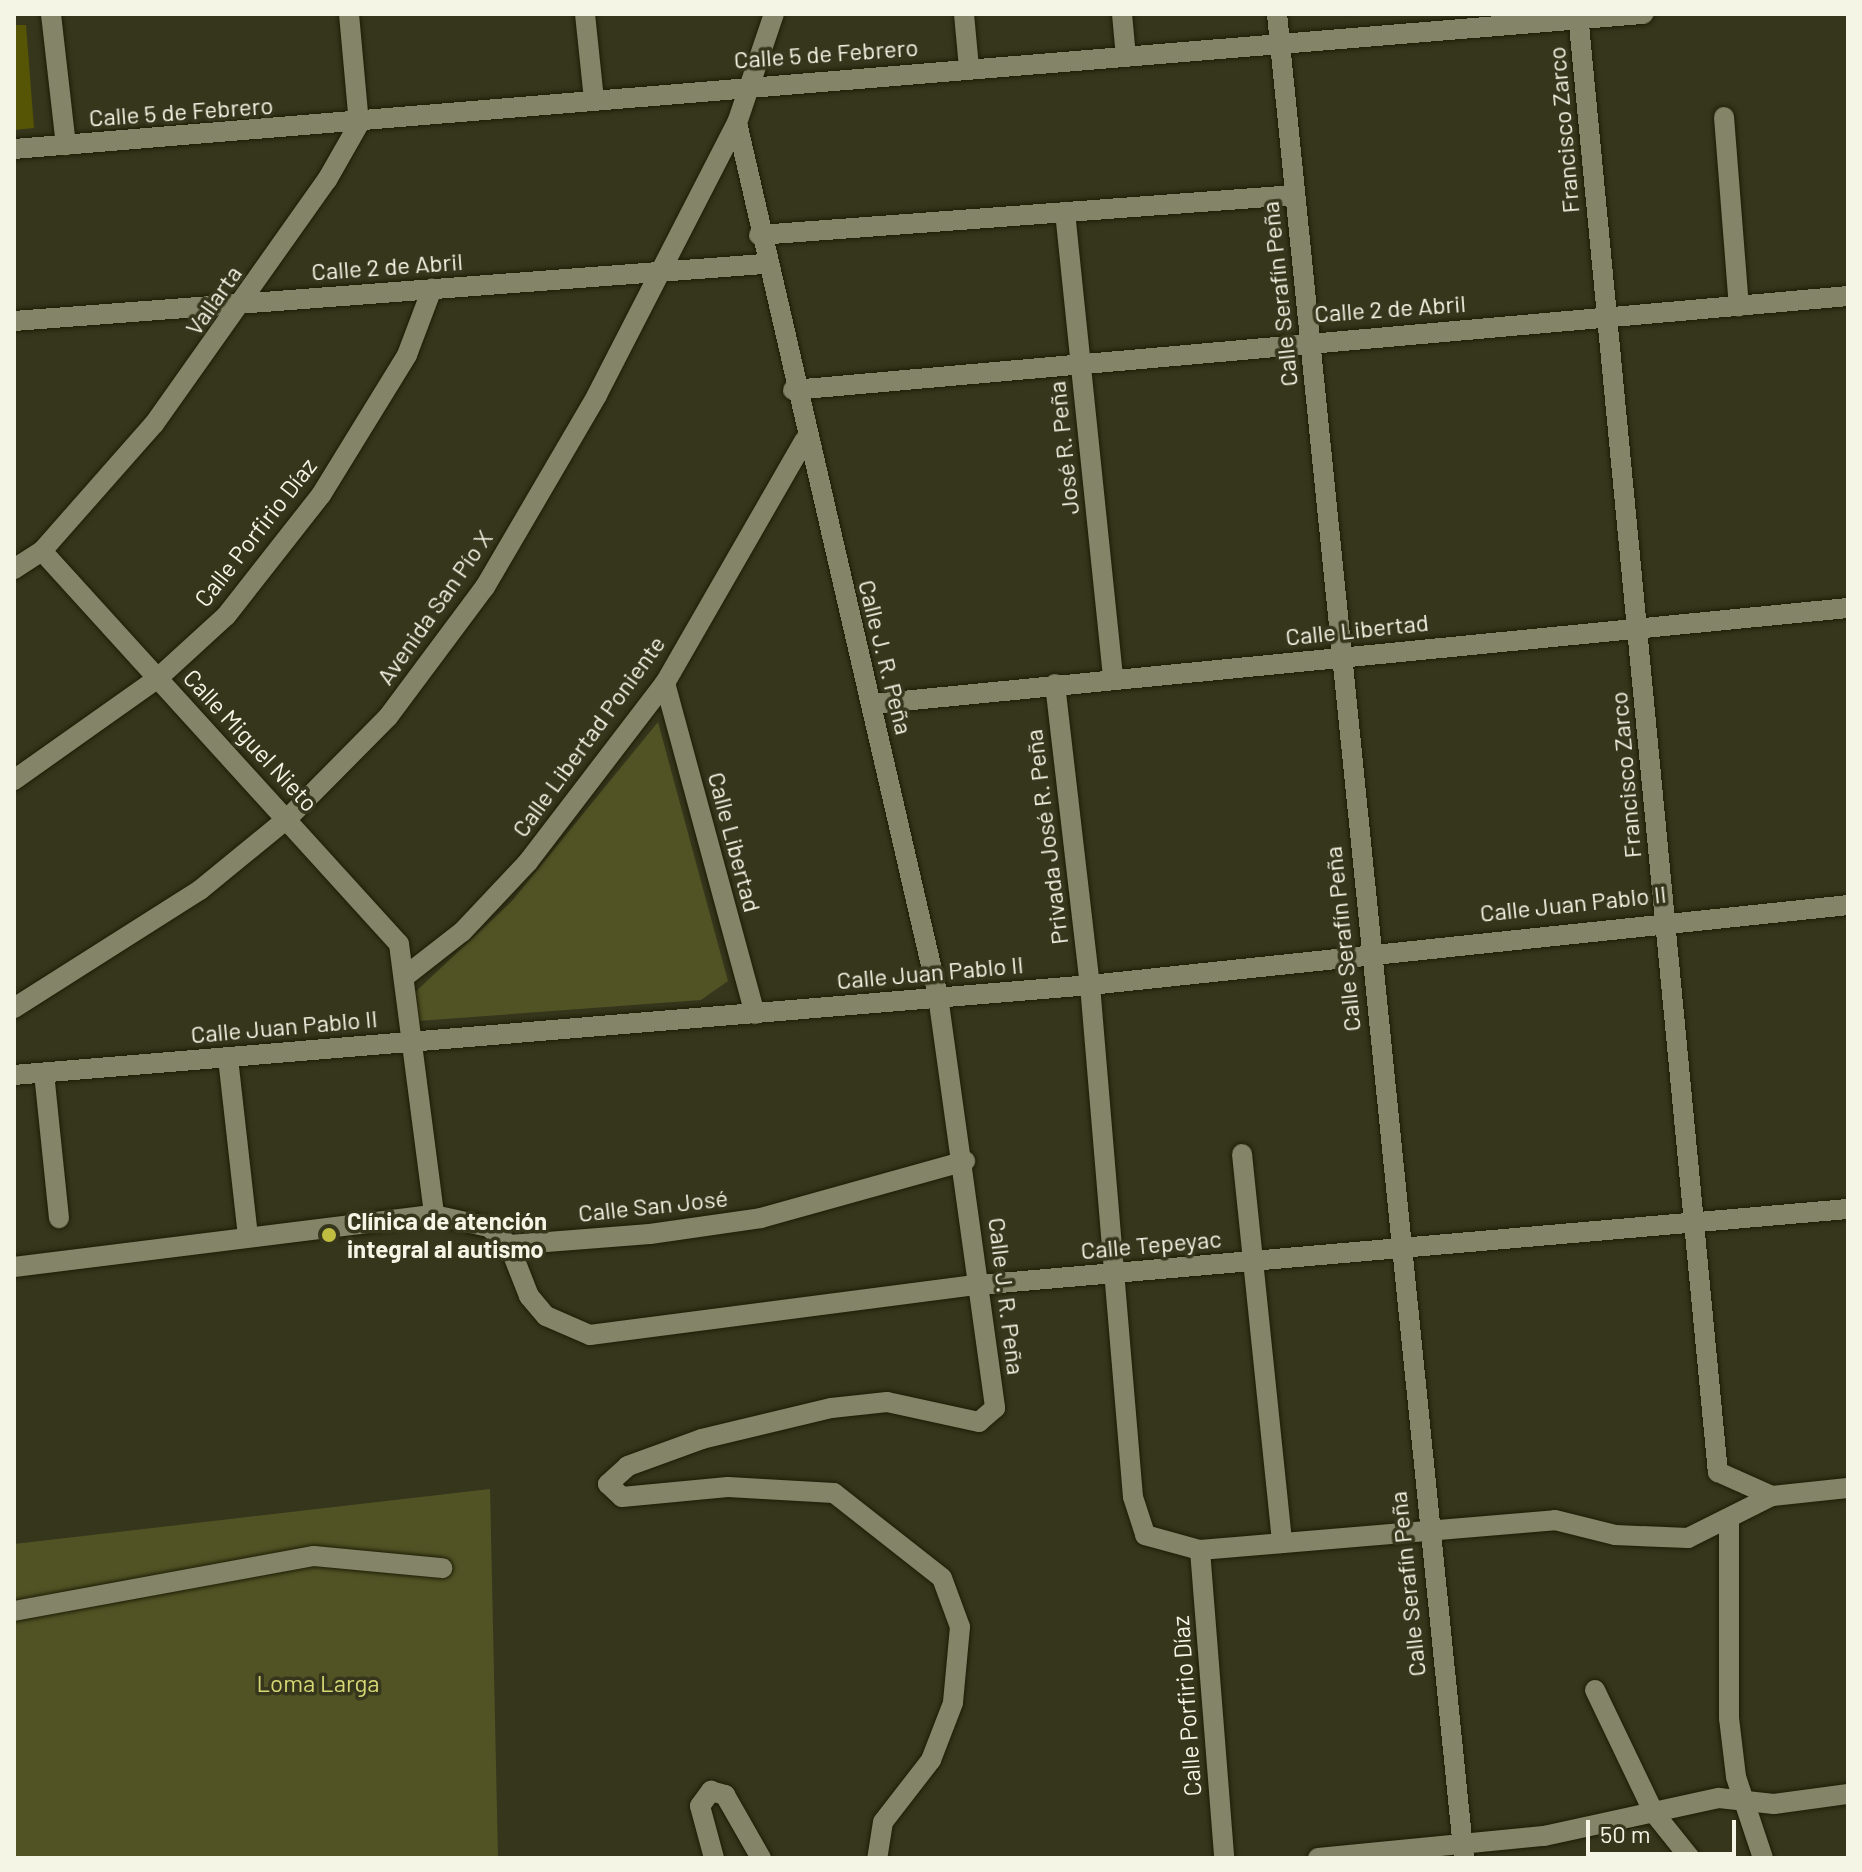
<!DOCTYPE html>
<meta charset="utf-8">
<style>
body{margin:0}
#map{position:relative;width:1862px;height:1872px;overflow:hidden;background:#36361d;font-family:Barlow,sans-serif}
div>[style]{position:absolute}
.green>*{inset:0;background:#525325}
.building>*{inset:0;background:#555505}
.roads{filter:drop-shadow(0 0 2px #1d1d05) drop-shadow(0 0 2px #1d1d05)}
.minor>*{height:20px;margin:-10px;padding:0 10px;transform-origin:10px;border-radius:10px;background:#838468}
.dots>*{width:22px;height:22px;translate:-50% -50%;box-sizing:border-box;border:4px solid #36361d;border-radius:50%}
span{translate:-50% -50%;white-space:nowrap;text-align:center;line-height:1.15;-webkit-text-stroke:7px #36361d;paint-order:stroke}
.street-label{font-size:24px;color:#f5f5e6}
.poi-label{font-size:24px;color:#f5f5e6;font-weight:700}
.left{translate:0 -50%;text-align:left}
.park-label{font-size:24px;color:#d6d774}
.frame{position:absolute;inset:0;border:16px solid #f5f5e6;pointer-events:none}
.scale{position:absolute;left:1586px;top:1820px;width:150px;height:36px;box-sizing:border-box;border:4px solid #f5f5e6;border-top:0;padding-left:10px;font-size:24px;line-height:28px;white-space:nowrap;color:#f5f5e6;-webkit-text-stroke:6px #36361d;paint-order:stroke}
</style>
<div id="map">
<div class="green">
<i style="clip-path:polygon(658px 722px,728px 981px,701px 1000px,418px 1021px,410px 997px,512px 901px)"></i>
<i style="clip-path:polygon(490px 1489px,498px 1858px,14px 1858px,14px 1544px)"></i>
</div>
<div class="building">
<i style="clip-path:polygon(14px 25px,26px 25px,34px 128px,14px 130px)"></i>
</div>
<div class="roads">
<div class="minor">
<i style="left:51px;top:14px;width:132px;rotate:83.5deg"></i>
<i style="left:585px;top:14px;width:85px;rotate:84deg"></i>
<i style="left:964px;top:14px;width:54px;rotate:84.7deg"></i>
<i style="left:1122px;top:14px;width:43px;rotate:84.7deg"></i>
<i style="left:1277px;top:14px;width:1853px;rotate:84.21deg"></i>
<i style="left:1578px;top:14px;width:1465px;rotate:84.52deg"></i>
<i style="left:1718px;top:1472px;width:59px;rotate:24deg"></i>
<i style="left:1724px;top:117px;width:190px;rotate:85.5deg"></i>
<i style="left:737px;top:123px;width:896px;rotate:77.03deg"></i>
<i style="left:938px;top:996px;width:416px;rotate:82.1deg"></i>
<i style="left:995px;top:1408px;width:21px;rotate:139deg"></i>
<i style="left:979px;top:1422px;width:94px;rotate:-167.7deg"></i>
<i style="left:887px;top:1402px;width:56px;rotate:173.9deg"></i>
<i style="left:831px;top:1408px;width:133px;rotate:166.5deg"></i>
<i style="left:702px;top:1439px;width:79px;rotate:160deg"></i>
<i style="left:628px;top:1466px;width:27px;rotate:138deg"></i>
<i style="left:608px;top:1484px;width:19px;rotate:43deg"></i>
<i style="left:622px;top:1497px;width:106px;rotate:-5.4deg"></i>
<i style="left:728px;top:1487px;width:106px;rotate:3.2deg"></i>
<i style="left:834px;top:1493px;width:137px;rotate:38.2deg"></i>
<i style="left:942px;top:1578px;width:52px;rotate:69.8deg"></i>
<i style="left:960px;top:1627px;width:76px;rotate:95.3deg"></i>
<i style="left:953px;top:1703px;width:61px;rotate:111.1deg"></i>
<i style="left:931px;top:1760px;width:78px;rotate:127.7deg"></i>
<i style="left:883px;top:1822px;width:36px;rotate:99deg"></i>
<i style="left:14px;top:149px;width:1635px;rotate:-4.74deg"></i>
<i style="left:1065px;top:212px;width:468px;rotate:84.1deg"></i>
<i style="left:759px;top:235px;width:537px;rotate:-4.27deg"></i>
<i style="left:14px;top:321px;width:752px;rotate:-4.35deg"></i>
<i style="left:793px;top:390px;width:1059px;rotate:-5.09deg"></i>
<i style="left:42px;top:551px;width:531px;rotate:47.75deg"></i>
<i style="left:399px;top:944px;width:273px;rotate:82.6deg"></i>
<i style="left:14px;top:569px;width:33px;rotate:-33deg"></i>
<i style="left:42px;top:551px;width:169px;rotate:-48.6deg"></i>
<i style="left:154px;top:424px;width:299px;rotate:-54.7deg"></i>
<i style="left:327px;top:180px;width:64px;rotate:-60.3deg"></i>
<i style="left:359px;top:124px;width:110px;rotate:-95.2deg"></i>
<i style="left:665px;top:683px;width:343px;rotate:74.8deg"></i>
<i style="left:1055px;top:684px;width:303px;rotate:83.4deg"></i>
<i style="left:1090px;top:985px;width:514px;rotate:85.2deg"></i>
<i style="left:1133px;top:1497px;width:40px;rotate:72deg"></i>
<i style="left:1145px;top:1535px;width:57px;rotate:15.3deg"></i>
<i style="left:1200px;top:1550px;width:356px;rotate:-4.8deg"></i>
<i style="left:1555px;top:1520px;width:62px;rotate:14deg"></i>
<i style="left:1615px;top:1535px;width:73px;rotate:2.4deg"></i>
<i style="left:1688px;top:1538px;width:94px;rotate:-26.6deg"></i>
<i style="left:1772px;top:1496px;width:76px;rotate:-6deg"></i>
<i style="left:872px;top:704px;width:981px;rotate:-5.62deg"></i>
<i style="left:14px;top:780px;width:176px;rotate:-35.3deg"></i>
<i style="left:158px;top:678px;width:92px;rotate:-42.4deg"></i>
<i style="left:226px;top:616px;width:154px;rotate:-51.9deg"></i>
<i style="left:321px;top:495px;width:164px;rotate:-58.4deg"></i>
<i style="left:407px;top:355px;width:71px;rotate:-69.3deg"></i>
<i style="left:408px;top:974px;width:68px;rotate:-37.9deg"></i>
<i style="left:462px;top:932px;width:96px;rotate:-46.7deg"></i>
<i style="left:528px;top:862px;width:225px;rotate:-52.6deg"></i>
<i style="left:665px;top:683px;width:280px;rotate:-60.1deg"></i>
<i style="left:14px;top:1008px;width:220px;rotate:-32.4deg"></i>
<i style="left:200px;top:890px;width:114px;rotate:-39.3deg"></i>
<i style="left:288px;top:818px;width:142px;rotate:-45.3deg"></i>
<i style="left:388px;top:717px;width:162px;rotate:-53.3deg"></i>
<i style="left:485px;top:587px;width:222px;rotate:-59.7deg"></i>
<i style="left:597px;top:395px;width:306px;rotate:-62.8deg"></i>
<i style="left:737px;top:123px;width:115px;rotate:-71.3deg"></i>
<i style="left:228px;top:1058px;width:180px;rotate:83.6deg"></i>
<i style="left:44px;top:1073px;width:146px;rotate:84.1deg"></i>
<i style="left:14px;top:1075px;width:1080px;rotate:-4.78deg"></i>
<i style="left:1090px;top:985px;width:762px;rotate:-6.02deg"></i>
<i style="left:1242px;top:1154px;width:391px;rotate:84.1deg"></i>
<i style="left:509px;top:1245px;width:55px;rotate:68.6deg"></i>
<i style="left:529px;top:1296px;width:26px;rotate:50deg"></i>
<i style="left:546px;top:1316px;width:48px;rotate:23.4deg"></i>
<i style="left:590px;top:1335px;width:390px;rotate:-7.4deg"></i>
<i style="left:977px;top:1285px;width:874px;rotate:-4.99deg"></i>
<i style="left:14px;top:1267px;width:423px;rotate:-7.1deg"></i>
<i style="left:434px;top:1215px;width:56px;rotate:12.3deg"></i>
<i style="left:489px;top:1227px;width:27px;rotate:42deg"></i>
<i style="left:509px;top:1245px;width:141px;rotate:-4.5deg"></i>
<i style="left:650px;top:1234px;width:112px;rotate:-8.2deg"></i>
<i style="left:761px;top:1218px;width:212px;rotate:-15.6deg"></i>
<i style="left:1729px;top:1520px;width:198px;rotate:90deg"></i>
<i style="left:1729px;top:1718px;width:59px;rotate:83.2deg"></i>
<i style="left:1736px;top:1777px;width:85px;rotate:71.6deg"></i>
<i style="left:1200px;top:1550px;width:309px;rotate:85.5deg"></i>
<i style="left:14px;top:1611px;width:305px;rotate:-10.4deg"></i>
<i style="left:314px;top:1556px;width:129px;rotate:5.4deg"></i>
<i style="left:1595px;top:1690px;width:136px;rotate:64.4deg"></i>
<i style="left:1654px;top:1813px;width:58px;rotate:51.3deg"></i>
<i style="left:714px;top:1858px;width:54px;rotate:-105.1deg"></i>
<i style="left:700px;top:1806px;width:19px;rotate:-54deg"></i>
<i style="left:711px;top:1791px;width:15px;rotate:16deg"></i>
<i style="left:725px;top:1795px;width:73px;rotate:60.3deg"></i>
<i style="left:1318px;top:1858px;width:227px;rotate:-5.6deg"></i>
<i style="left:1544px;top:1836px;width:179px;rotate:-12.3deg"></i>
<i style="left:1719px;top:1798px;width:55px;rotate:6.2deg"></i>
<i style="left:1774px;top:1804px;width:75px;rotate:-7.7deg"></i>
</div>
</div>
<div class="dots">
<i style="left:329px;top:1235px;background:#bfbe41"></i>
</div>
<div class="street-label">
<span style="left:826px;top:53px;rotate:-4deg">Calle 5 de Febrero</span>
<span style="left:181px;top:111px;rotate:-4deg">Calle 5 de Febrero</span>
<span style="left:1563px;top:130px;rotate:-95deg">Francisco Zarco</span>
<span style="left:387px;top:266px;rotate:-4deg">Calle 2 de Abril</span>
<span style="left:1279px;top:294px;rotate:-96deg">Calle Serafín Peña</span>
<span style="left:213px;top:300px;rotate:-55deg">Vallarta</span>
<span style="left:1390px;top:308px;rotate:-4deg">Calle 2 de Abril</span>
<span style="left:1063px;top:448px;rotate:-96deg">José R. Peña</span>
<span style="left:255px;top:532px;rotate:-52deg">Calle Porfirio Díaz</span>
<span style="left:434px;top:607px;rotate:-55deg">Avenida San Pío X</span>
<span style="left:1357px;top:629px;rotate:-6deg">Calle Libertad</span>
<span style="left:886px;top:657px;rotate:76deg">Calle J. R. Peña</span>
<span style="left:588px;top:736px;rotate:-54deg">Calle Libertad Poniente</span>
<span style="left:251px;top:740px;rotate:47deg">Calle Miguel Nieto</span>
<span style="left:1625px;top:775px;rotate:-95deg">Francisco Zarco</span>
<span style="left:1046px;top:837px;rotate:-97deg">Privada José R. Peña</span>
<span style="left:735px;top:842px;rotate:75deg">Calle Libertad</span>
<span style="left:1573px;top:903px;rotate:-6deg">Calle Juan Pablo II</span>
<span style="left:1342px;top:939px;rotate:-96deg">Calle Serafín Peña</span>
<span style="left:930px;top:972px;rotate:-5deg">Calle Juan Pablo II</span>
<span style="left:284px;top:1026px;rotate:-5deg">Calle Juan Pablo II</span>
<span style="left:653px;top:1205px;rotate:-6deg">Calle San José</span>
<span style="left:1151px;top:1244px;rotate:-5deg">Calle Tepeyac</span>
<span style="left:1007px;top:1296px;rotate:83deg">Calle J. R. Peña</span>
<span style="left:1407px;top:1584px;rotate:-96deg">Calle Serafín Peña</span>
<span style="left:1186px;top:1706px;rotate:-94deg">Calle Porfirio Díaz</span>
</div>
<div class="poi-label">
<span class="left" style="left:347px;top:1235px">Clínica de atención<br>integral al autismo</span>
</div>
<div class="park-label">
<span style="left:318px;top:1683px">Loma Larga</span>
</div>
<div class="frame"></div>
<div class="scale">50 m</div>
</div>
